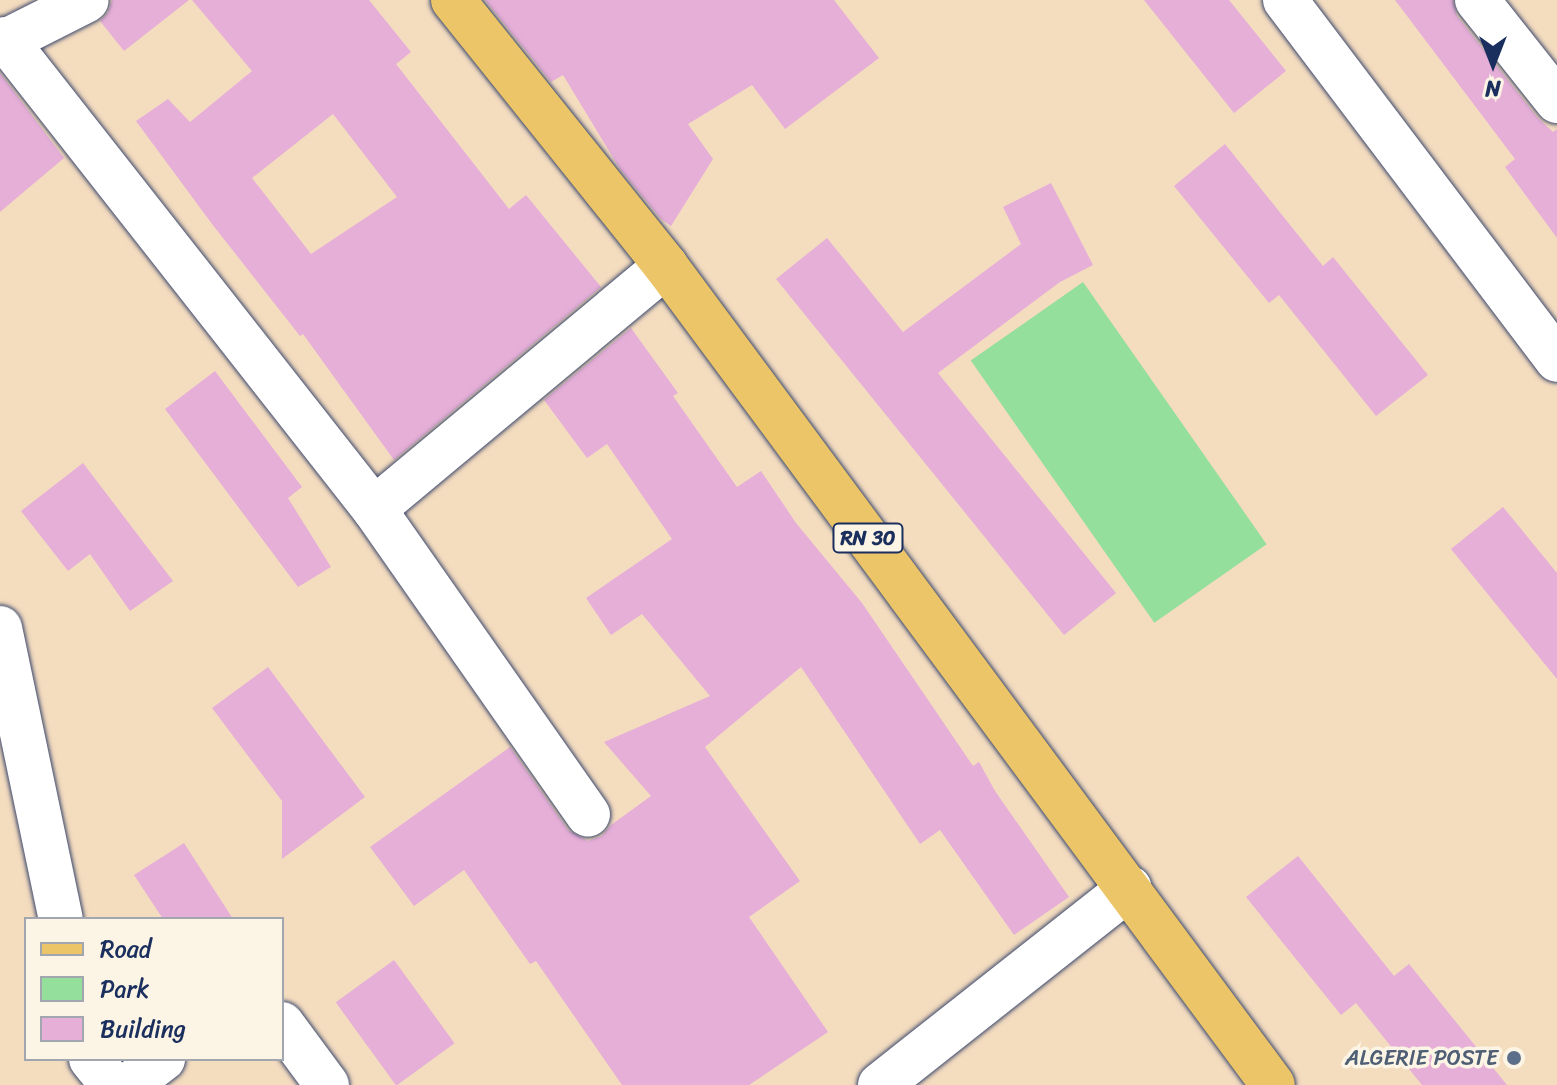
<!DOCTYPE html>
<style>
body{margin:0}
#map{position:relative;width:1557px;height:1085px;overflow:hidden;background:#f4dcbf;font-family:Sriracha,sans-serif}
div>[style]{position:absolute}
.green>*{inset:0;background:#93df9b;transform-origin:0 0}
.building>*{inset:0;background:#e6afd8;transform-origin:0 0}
.roads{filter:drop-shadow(0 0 2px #3c496d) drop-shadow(0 0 2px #3c496d)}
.street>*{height:44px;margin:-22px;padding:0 22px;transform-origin:22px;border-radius:22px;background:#fff}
.primary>*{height:44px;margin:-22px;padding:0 22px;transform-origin:22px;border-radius:22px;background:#ecc569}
.dots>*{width:22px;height:22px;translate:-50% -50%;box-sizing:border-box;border:4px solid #fcf5e5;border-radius:50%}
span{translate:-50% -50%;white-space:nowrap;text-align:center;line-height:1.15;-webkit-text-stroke:7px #fcf5e5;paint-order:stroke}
.shield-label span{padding:2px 6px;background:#fcf5e5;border:2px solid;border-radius:6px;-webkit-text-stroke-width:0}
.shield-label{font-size:20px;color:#1b2f5e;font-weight:700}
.service-label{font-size:22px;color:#4e5e75}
.right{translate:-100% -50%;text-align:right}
.legend{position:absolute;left:24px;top:917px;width:260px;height:144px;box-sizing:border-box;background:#fcf5e5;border:2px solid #a2a6af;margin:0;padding:10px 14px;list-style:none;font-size:24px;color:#1b2f5e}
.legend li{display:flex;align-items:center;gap:16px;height:40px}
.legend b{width:40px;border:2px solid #a2a6af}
.north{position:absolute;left:1453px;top:24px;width:80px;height:80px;-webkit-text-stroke:6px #fcf5e5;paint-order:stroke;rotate:180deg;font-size:22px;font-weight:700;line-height:32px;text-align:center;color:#1b2f5e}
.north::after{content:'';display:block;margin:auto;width:28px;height:36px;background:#1b2f5e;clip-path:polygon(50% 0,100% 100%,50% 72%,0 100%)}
</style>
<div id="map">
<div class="green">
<i style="left:1083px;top:282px;width:320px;height:137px;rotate:55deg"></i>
</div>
<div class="building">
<i style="clip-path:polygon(112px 0,189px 0,124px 51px,100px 21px,108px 13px)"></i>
<i style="clip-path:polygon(evenodd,192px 0,369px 0,411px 52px,396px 64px,509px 209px,526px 195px,601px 287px,394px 460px,303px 334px,300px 336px,212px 224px,136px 121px,168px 99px,190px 122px,252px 71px,192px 0,333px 114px,397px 197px,311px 254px,252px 178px,333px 114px)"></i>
<i style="clip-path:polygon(485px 0,834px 0,879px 58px,785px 129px,752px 85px,688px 124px,713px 159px,671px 226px,661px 219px,620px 169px,563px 75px,551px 82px)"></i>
<i style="clip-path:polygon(1144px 0,1229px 0,1286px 71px,1234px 113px)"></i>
<i style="clip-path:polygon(1395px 0,1453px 0,1457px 16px,1537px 117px,1553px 132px,1557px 129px,1557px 238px,1505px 167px,1515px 159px)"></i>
<i style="clip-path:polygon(0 73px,64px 158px,0 212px)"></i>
<i style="clip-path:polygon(1225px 144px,1323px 266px,1333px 257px,1428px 375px,1376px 416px,1279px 295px,1269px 303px,1174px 186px)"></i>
<i style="clip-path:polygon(1051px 183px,1093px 265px,1060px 282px,938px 373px,1116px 593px,1064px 635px,776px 279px,827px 238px,903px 332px,1021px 244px,1003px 207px)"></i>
<i style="clip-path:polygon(631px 328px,678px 393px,673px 396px,737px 487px,761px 471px,796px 523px,862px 603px,973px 766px,979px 762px,995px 791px,1069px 897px,1014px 935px,940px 830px,920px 844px,801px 667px,705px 747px,800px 881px,749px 917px,828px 1032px,749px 1085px,622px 1085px,536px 961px,530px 964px,464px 870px,414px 906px,370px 847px,510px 747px,568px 830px,588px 841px,602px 836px,611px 825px,651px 796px,604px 742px,710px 696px,642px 614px,611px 635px,586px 598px,672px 539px,607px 444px,587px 458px,544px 400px)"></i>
<i style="clip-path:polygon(215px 371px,302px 487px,288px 498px,331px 567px,298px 587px,165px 409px)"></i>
<i style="clip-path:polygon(83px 463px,173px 581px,130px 611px,90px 554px,68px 571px,21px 511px)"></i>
<i style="clip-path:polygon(1503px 507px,1557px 573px,1557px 679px,1451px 549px)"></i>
<i style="clip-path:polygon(268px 667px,365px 797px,282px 859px,282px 801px,212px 708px)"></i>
<i style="clip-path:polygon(184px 843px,233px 919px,163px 919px,134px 875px)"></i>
<i style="clip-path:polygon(1298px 856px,1394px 976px,1409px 964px,1507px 1085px,1422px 1085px,1356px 1003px,1341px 1015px,1246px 897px)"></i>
<i style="left:394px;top:960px;width:103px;height:72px;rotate:54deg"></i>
</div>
<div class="roads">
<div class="street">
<i style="left:1285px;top:0;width:451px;rotate:52.9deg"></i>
<i style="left:1477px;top:0;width:129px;rotate:51.6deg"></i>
<i style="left:5px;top:39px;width:598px;rotate:51.86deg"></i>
<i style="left:374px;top:509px;width:373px;rotate:55deg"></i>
<i style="left:0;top:44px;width:97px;rotate:-26.8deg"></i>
<i style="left:374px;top:509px;width:380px;rotate:-39.8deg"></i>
<i style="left:0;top:628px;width:297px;rotate:78.2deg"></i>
<i style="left:282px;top:1024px;width:76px;rotate:53.6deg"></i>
<i style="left:91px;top:1059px;width:33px;rotate:51deg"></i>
<i style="left:129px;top:1085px;width:43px;rotate:-37.4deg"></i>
<i style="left:880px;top:1085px;width:318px;rotate:-38.3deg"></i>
</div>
<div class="primary">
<i style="left:453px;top:0;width:341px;rotate:51.3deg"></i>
<i style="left:666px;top:266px;width:1019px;rotate:53.46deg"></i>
</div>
</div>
<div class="dots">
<i style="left:1514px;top:1058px;background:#5c6f8a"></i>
</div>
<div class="shield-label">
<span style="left:868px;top:538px">RN 30</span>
</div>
<div class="service-label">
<span class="right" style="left:1498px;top:1058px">ALGERIE POSTE</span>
</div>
<ul class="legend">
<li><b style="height:10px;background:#ecc569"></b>Road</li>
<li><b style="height:22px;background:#93df9b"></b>Park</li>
<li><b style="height:22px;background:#e6afd8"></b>Building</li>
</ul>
<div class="north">N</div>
</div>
